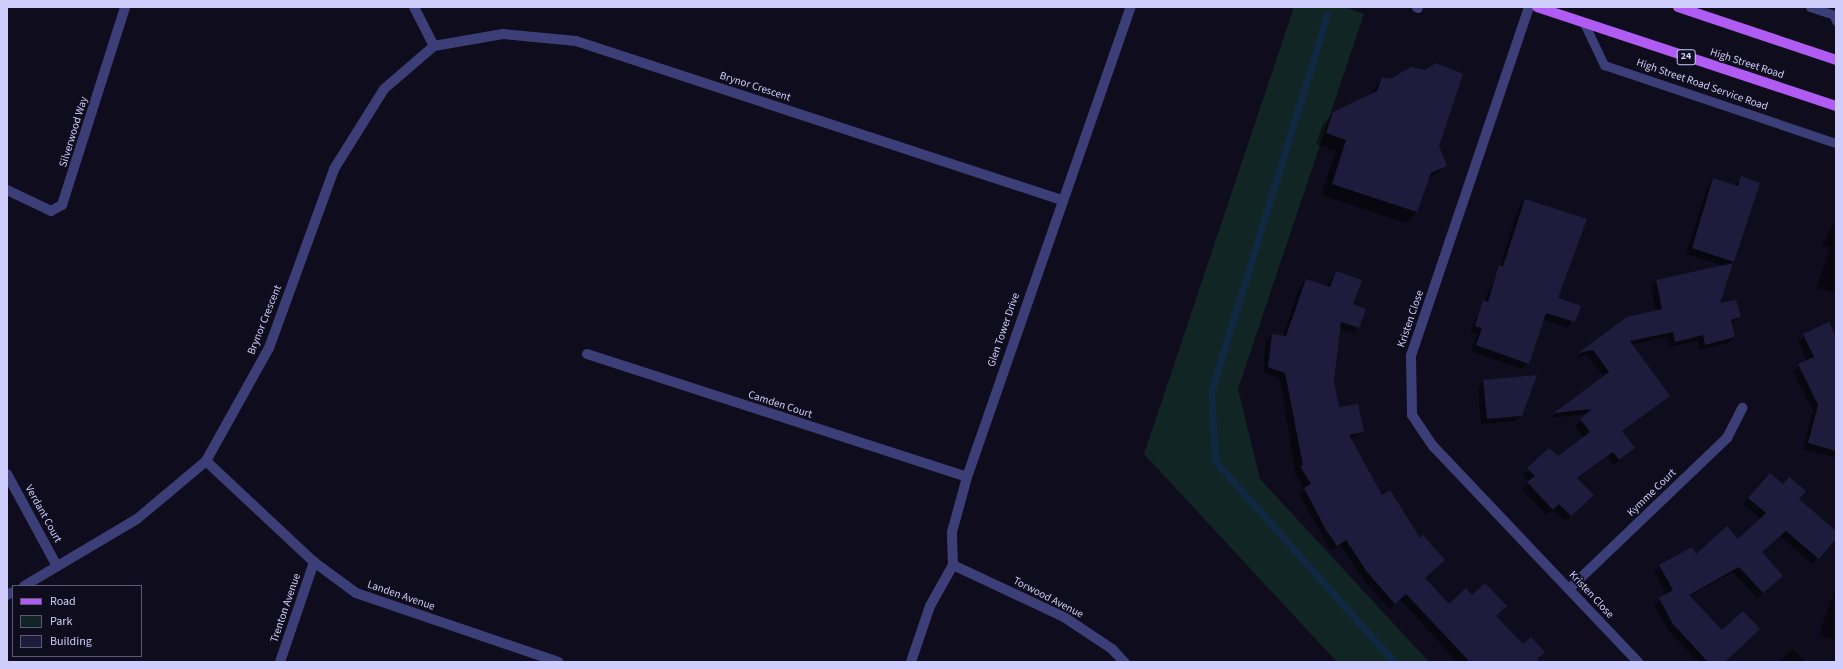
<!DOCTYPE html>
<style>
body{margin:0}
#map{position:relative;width:1843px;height:669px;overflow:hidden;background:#0f0d1d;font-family:"Source Sans 3",sans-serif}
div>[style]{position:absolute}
.green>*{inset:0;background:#112624}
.shadow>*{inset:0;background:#0007}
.stream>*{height:7px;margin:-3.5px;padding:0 3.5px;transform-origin:3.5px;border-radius:3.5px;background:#112842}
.building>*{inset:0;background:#1f1b3c}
.lane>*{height:9px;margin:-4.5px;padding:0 4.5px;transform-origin:4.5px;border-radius:4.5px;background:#3c3e78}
.street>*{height:10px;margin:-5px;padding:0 5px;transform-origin:5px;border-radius:5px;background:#3c3e78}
.primary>*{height:10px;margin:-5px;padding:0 5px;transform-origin:5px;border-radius:5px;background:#b05cf3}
span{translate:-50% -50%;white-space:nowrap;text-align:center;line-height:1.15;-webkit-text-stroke:3.5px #0f0d1d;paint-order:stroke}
.shield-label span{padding:1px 3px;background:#0f0d1d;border:1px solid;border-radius:3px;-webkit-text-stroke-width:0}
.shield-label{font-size:10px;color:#cfcdfb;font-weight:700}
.street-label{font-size:11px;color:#cfcdfb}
.frame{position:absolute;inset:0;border:8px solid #cfcdfb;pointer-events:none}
.legend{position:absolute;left:12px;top:585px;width:130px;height:72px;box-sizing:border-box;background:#0f0d1d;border:1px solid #5c5a76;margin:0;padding:5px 7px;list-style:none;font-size:12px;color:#cfcdfb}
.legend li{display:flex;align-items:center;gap:8px;height:20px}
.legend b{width:20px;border:1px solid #5c5a76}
</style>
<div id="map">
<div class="green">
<i style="clip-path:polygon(1294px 7px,1344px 7px,1364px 14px,1238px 389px,1260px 479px,1429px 662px,1337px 662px,1144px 454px)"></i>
</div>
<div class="shadow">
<i style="clip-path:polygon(1382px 78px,1438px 146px,1446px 166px,1427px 180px,1417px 212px,1406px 223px,1321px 195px,1336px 151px,1316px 144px,1323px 124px,1334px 113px,1369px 96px)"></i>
<i style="clip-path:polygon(1742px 178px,1733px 262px,1719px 305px,1740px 317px,1731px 324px,1734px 337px,1728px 343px,1699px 350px,1697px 341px,1670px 347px,1667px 337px,1631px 345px,1668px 396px,1621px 432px,1633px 448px,1628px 454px,1613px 465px,1607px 457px,1577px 479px,1587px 501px,1565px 521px,1553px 509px,1546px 515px,1522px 489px,1529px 482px,1522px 474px,1557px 458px,1584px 438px,1575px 426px,1587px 414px,1550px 418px,1604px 377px,1587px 355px,1575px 358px,1628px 318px,1656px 312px,1651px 287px,1656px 281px,1724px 266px,1686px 254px,1708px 185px,1713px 179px,1735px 186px)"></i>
<i style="clip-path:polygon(1525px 200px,1557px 299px,1579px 306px,1568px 328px,1543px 319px,1528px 363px,1522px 369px,1471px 351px,1477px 334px,1470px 331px,1500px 267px,1519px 206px)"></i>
<i style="clip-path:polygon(1833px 224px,1836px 225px,1836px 293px,1816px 288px,1830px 248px,1822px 245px)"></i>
<i style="clip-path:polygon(1336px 272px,1358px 327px,1353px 333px,1340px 329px,1333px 381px,1338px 408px,1363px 432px,1350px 439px,1424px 578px,1449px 605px,1495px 616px,1535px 662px,1457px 662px,1400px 599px,1389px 609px,1362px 578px,1340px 545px,1331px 551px,1299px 494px,1304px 489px,1295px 473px,1280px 378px,1263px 372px,1266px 341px,1272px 335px,1283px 336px,1300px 286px,1306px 280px,1327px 287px)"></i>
<i style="clip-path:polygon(1828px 323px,1836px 338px,1836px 454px,1833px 457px,1803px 449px,1813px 411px,1803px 391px,1807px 387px,1802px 389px,1793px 371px,1807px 361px,1798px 341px)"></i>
<i style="clip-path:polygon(1483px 381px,1522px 415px,1516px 421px,1481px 424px,1478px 387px)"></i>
<i style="clip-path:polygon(1764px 480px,1798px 499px,1836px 532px,1836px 537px,1812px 564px,1780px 536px,1761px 553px,1776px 581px,1757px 598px,1733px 572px,1689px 596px,1722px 631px,1724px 662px,1698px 662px,1668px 630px,1654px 605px,1667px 595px,1654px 571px,1660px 566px,1738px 540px,1761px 519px,1743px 504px)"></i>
<i style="clip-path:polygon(1836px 586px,1836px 641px,1819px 635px)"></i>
<i style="clip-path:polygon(1793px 649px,1806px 662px,1779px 662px)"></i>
</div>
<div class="stream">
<i style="left:1327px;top:15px;width:393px;rotate:107.1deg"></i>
<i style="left:1211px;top:391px;width:70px;rotate:86.7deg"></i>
<i style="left:1215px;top:461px;width:269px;rotate:48.3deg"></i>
</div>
<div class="building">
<i style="clip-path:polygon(1436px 63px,1463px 74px,1439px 146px,1447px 166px,1431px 173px,1417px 212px,1332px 184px,1346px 140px,1326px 133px,1333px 112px,1377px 91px,1382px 77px,1390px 79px,1411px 67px,1425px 70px)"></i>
<i style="clip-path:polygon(1741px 176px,1760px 183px,1734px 262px,1692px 248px,1713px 178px,1738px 186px)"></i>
<i style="clip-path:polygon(1525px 199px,1587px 219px,1558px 298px,1581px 306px,1575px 322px,1546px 313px,1529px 364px,1476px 345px,1482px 328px,1475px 326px,1483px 300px,1488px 302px,1499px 265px,1503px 266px)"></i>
<i style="clip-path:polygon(1733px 263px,1720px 303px,1736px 300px,1741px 317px,1731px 320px,1735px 337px,1705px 345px,1703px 335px,1675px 342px,1673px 332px,1630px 341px,1670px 396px,1622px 431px,1635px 448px,1619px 460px,1613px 452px,1577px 478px,1594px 495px,1571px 516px,1559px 504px,1553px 510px,1527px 482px,1535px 476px,1527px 468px,1549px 448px,1558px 456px,1590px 432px,1580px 419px,1592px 409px,1554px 413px,1609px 372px,1593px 350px,1578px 353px,1627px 317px,1662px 309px,1656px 280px)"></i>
<i style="clip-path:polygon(1336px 271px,1362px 280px,1353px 304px,1366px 309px,1359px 328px,1341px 322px,1334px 381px,1339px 407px,1358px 404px,1364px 432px,1349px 435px,1382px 495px,1390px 490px,1420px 538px,1423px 535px,1445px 560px,1425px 578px,1449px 604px,1466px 588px,1472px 595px,1485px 583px,1507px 606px,1496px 616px,1523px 644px,1531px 637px,1545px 652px,1537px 659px,1540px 662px,1470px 662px,1406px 594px,1395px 604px,1367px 572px,1346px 540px,1337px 546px,1326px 530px,1304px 488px,1311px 484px,1300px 466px,1303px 465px,1285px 373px,1268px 367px,1272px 334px,1286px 336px,1306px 279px,1330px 287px)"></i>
<i style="clip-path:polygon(1829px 322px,1836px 337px,1836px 451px,1808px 443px,1818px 405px,1798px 364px,1814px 357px,1803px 334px)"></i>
<i style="clip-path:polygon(1537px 375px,1522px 416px,1487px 419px,1483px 380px)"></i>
<i style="clip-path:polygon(1770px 473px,1783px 484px,1789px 477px,1806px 491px,1799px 499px,1836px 531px,1836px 539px,1819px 559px,1786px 531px,1762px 552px,1783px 576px,1763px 593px,1739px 567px,1689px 595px,1722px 630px,1743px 611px,1760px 629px,1725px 662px,1708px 662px,1673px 624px,1659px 598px,1673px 590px,1659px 565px,1692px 547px,1696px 554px,1727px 526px,1738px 539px,1766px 513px,1748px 498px)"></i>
</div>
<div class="lane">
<i style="left:1416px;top:7px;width:2px;rotate:27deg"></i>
<i style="left:1810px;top:7px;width:25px;rotate:18deg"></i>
<i style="left:1834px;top:15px;width:6px;rotate:72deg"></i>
<i style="left:1584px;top:23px;width:47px;rotate:64.5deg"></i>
<i style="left:1604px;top:65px;width:245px;rotate:18.6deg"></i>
</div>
<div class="street">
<i style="left:414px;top:7px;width:44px;rotate:62.9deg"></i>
<i style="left:1529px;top:7px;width:368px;rotate:108.7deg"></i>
<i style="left:1411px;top:356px;width:59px;rotate:89deg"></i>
<i style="left:1412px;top:415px;width:37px;rotate:56deg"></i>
<i style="left:1433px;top:446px;width:298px;rotate:46.5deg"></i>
<i style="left:7px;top:190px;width:49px;rotate:25.5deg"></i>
<i style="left:51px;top:211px;width:13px;rotate:-29deg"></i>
<i style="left:62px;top:205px;width:208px;rotate:-72.3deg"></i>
<i style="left:587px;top:354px;width:399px;rotate:17.9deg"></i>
<i style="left:206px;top:461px;width:148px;rotate:43.1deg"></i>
<i style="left:314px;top:562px;width:52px;rotate:36.4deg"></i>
<i style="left:356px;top:593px;width:214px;rotate:18.8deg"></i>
<i style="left:7px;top:474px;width:105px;rotate:61.5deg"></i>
<i style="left:953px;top:565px;width:123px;rotate:25.1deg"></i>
<i style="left:1064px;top:617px;width:58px;rotate:33.7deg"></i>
<i style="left:1112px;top:649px;width:18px;rotate:47deg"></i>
<i style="left:24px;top:586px;width:131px;rotate:-30.7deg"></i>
<i style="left:137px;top:519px;width:90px;rotate:-40deg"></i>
<i style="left:206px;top:461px;width:129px;rotate:-60.9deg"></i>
<i style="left:269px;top:348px;width:190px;rotate:-70deg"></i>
<i style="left:334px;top:169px;width:94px;rotate:-58deg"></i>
<i style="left:384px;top:89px;width:66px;rotate:-40.7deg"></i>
<i style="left:434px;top:46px;width:70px;rotate:-9.9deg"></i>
<i style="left:503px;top:34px;width:73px;rotate:5.5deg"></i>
<i style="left:576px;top:41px;width:511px;rotate:18.12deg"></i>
<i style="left:1569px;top:589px;width:219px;rotate:-43.7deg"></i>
<i style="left:1727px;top:438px;width:34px;rotate:-63deg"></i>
<i style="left:7px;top:595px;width:7px;rotate:-27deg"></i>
<i style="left:280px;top:662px;width:106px;rotate:-71.2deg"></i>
<i style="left:911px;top:662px;width:59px;rotate:-71.3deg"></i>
<i style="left:930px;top:606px;width:47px;rotate:-60.7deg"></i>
<i style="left:953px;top:565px;width:33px;rotate:-92deg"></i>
<i style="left:952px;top:532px;width:57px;rotate:-74.7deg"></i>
<i style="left:967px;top:477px;width:498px;rotate:-70.8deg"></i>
</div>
<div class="primary">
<i style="left:1537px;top:7px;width:315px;rotate:18.3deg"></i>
<i style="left:1678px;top:7px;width:167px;rotate:18.5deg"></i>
</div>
<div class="shield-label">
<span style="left:1686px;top:57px">24</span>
</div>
<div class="street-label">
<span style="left:1747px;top:64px;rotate:18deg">High Street Road</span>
<span style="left:1702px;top:85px;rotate:19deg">High Street Road Service Road</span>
<span style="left:755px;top:87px;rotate:18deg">Brynor Crescent</span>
<span style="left:74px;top:132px;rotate:-73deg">Silverwood Way</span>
<span style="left:1411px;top:319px;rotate:-71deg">Kristen Close</span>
<span style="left:265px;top:320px;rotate:-68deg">Brynor Crescent</span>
<span style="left:1004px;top:330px;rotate:-71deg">Glen Tower Drive</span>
<span style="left:780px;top:405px;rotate:18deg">Camden Court</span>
<span style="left:1652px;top:493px;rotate:-44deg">Kymme Court</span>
<span style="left:43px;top:514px;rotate:61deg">Verdant Court</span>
<span style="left:1591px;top:595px;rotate:47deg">Kristen Close</span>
<span style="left:401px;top:596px;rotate:19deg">Landen Avenue</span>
<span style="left:1048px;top:598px;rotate:27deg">Torwood Avenue</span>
<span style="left:286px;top:608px;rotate:-71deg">Trenton Avenue</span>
</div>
<div class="frame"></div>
<ul class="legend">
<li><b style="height:5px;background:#b05cf3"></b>Road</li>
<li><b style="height:11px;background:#112624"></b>Park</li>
<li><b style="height:11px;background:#1f1b3c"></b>Building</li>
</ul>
</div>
